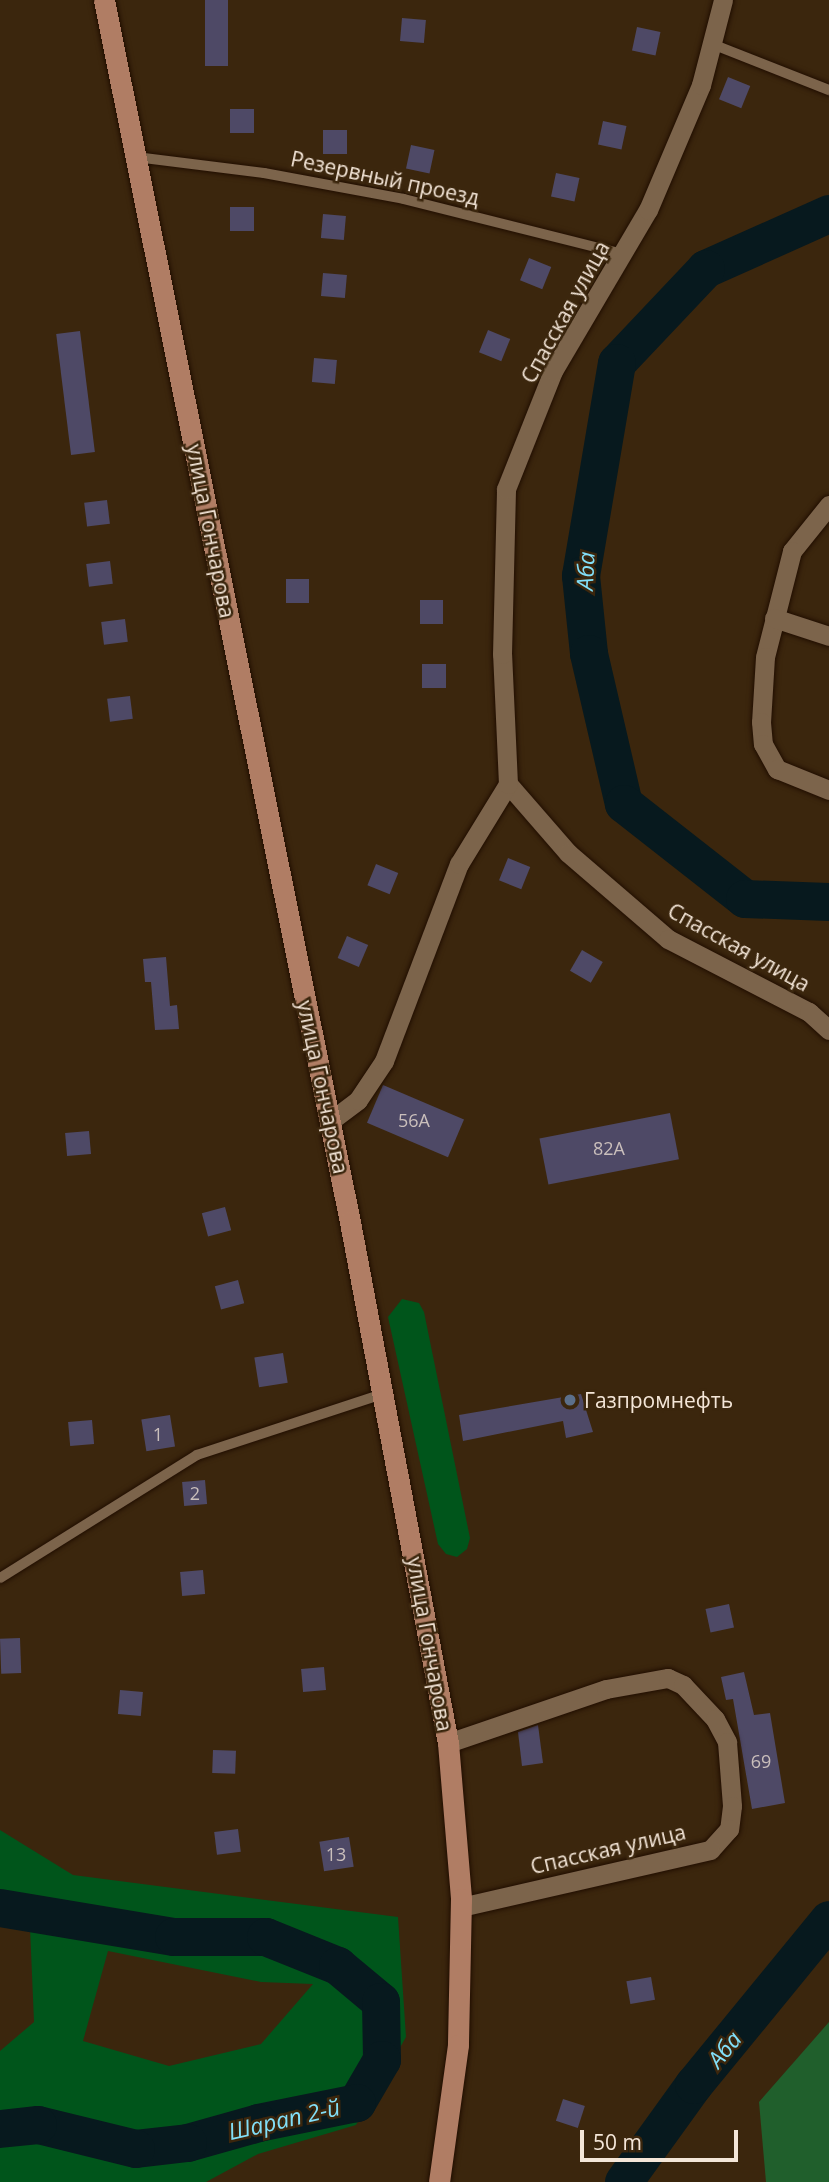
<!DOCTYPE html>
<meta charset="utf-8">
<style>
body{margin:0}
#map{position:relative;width:829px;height:2182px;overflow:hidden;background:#3b260d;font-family:"Open Sans",sans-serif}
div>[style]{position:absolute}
.green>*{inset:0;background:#00551b}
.forest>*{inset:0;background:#205f2c}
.river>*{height:38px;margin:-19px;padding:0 19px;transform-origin:19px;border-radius:19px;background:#07191e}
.building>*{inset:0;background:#4e4966;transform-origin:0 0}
.roads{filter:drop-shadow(0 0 2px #210e00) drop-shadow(0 0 2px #210e00)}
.lane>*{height:10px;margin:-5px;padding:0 5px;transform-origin:5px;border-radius:5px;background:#7c644b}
.street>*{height:19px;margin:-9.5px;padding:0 9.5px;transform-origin:9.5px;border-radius:9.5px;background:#7c644b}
.primary>*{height:21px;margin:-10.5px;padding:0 10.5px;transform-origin:10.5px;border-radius:10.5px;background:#b07d64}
.dots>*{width:19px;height:19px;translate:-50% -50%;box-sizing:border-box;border:4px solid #3b260d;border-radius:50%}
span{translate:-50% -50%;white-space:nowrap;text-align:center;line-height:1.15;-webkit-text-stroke:5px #3b260d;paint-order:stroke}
.number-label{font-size:18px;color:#cabfbc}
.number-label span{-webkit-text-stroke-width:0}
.street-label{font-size:21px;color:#f4e6d8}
.poi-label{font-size:21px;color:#f4e6d8}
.left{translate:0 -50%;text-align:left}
.water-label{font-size:23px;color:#82dff8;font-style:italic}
.scale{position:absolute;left:580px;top:2130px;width:158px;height:32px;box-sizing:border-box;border:4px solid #f4e6d8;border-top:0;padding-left:9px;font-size:21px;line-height:24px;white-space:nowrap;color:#f4e6d8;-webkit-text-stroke:5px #3b260d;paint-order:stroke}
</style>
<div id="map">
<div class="green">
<i style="clip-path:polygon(402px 1299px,419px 1303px,424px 1312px,470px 1538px,467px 1549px,457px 1557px,446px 1554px,438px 1544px,388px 1317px)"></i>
<i style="clip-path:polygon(evenodd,0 1830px,73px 1875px,398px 1917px,406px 2037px,356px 2125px,258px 2154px,206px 2182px,0 2182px,0 2051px,34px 2022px,29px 1904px,0 1907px,0 1830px,108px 1951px,261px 1982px,313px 1984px,261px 2044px,169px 2066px,83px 2041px,108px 1951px)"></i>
</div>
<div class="forest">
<i style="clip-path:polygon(829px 2022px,829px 2182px,766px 2182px,759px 2102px)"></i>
</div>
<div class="river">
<i style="left:829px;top:214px;width:135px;rotate:155.9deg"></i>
<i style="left:706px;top:269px;width:129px;rotate:133.4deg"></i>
<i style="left:617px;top:363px;width:216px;rotate:99.6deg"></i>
<i style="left:581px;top:576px;width:78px;rotate:84.1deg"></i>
<i style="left:589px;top:654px;width:154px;rotate:76.9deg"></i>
<i style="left:624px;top:804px;width:154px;rotate:38.1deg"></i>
<i style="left:745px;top:899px;width:84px;rotate:2deg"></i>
<i style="left:0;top:1908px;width:176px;rotate:9.5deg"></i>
<i style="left:174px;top:1937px;width:92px"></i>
<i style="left:266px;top:1937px;width:78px;rotate:21.9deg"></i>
<i style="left:338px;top:1966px;width:56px;rotate:39.9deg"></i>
<i style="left:381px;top:2002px;width:58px;rotate:89deg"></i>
<i style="left:382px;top:2060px;width:50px;rotate:120.2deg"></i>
<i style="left:357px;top:2103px;width:100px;rotate:168.5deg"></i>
<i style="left:259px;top:2123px;width:74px;rotate:164.3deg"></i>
<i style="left:188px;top:2143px;width:52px;rotate:173.4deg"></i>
<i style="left:136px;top:2149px;width:101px;rotate:-166.2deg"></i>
<i style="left:38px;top:2125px;width:38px;rotate:174deg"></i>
<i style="left:624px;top:2182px;width:120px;rotate:-54.2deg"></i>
<i style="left:694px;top:2085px;width:213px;rotate:-50.7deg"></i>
</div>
<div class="building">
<i style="left:205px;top:0;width:23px;height:66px"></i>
<i style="left:402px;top:18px;width:24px;height:23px;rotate:5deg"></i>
<i style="left:637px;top:27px;width:24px;height:24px;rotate:12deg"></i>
<i style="left:728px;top:77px;width:24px;height:24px;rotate:22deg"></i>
<i style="left:230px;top:109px;width:24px;height:24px"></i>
<i style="left:603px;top:121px;width:24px;height:24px;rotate:12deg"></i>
<i style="left:347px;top:130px;width:24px;height:24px;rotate:90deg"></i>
<i style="left:411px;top:145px;width:24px;height:24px;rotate:12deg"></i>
<i style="left:556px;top:173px;width:24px;height:24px;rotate:12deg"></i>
<i style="left:230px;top:207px;width:24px;height:24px"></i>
<i style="left:323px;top:214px;width:23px;height:24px;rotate:5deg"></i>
<i style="left:529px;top:258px;width:24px;height:24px;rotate:22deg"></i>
<i style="left:323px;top:273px;width:24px;height:23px;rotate:5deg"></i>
<i style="left:488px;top:330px;width:24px;height:24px;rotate:22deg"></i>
<i style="left:80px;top:331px;width:122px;height:24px;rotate:83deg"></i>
<i style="left:314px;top:358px;width:23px;height:24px;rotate:5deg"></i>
<i style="left:107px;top:500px;width:24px;height:23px;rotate:83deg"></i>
<i style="left:110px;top:561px;width:23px;height:24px;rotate:83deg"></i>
<i style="left:286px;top:579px;width:23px;height:24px"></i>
<i style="left:420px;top:600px;width:23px;height:24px"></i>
<i style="left:125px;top:619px;width:23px;height:24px;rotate:83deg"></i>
<i style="left:422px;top:664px;width:24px;height:24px"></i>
<i style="left:130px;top:696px;width:23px;height:23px;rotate:83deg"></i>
<i style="left:508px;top:858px;width:24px;height:24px;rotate:22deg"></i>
<i style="left:376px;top:864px;width:24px;height:23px;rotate:22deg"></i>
<i style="left:347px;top:936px;width:23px;height:24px;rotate:23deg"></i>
<i style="left:582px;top:950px;width:24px;height:24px;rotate:30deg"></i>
<i style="clip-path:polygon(166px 957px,170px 1006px,177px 1005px,179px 1029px,155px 1030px,151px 982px,145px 982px,143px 959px)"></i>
<i style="left:383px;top:1085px;width:88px;height:41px;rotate:23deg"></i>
<i style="left:670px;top:1113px;width:47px;height:133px;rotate:79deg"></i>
<i style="left:89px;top:1131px;width:23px;height:24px;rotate:85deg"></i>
<i style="left:225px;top:1207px;width:24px;height:24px;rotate:75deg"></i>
<i style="left:238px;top:1280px;width:24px;height:24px;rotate:75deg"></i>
<i style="left:283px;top:1353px;width:30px;height:29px;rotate:81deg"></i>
<i style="clip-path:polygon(581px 1394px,593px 1432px,566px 1438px,563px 1421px,463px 1441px,459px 1415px)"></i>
<i style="left:170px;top:1415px;width:32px;height:29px;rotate:81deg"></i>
<i style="left:92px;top:1420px;width:24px;height:24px;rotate:85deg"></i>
<i style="left:205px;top:1480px;width:24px;height:23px;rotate:85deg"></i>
<i style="left:203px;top:1570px;width:24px;height:23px;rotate:85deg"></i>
<i style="left:729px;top:1604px;width:24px;height:24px;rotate:78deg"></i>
<i style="left:20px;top:1638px;width:35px;height:20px;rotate:88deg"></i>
<i style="left:324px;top:1667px;width:23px;height:23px;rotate:85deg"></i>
<i style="clip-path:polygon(744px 1672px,754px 1715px,770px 1713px,785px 1803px,752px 1809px,733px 1699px,726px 1700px,721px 1677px)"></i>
<i style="left:120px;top:1690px;width:23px;height:24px;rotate:5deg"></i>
<i style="clip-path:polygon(538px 1725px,543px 1763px,522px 1766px,518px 1732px)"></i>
<i style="left:213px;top:1750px;width:23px;height:23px;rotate:2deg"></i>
<i style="left:238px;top:1829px;width:23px;height:24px;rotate:83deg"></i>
<i style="left:349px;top:1837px;width:30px;height:30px;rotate:81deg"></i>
<i style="left:651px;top:1977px;width:23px;height:25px;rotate:80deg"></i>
<i style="left:563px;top:2099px;width:23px;height:23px;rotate:18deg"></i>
</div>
<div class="roads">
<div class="lane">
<i style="left:712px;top:44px;width:126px;rotate:21.5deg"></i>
<i style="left:136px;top:157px;width:129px;rotate:7.1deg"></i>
<i style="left:264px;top:173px;width:142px;rotate:10.5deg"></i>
<i style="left:404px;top:199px;width:226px;rotate:14.1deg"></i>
<i style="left:0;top:1578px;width:232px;rotate:-32deg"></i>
<i style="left:197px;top:1455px;width:196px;rotate:-18.2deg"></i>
</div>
<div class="street">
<i style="left:829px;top:505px;width:59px;rotate:128.8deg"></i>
<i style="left:792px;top:551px;width:109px;rotate:104.3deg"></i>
<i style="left:765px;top:657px;width:65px;rotate:93.5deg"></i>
<i style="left:761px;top:722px;width:22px;rotate:85deg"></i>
<i style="left:763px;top:744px;width:29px;rotate:61deg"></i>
<i style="left:777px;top:769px;width:56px;rotate:22deg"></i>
<i style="left:774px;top:618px;width:58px;rotate:18.1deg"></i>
<i style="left:508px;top:784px;width:91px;rotate:49deg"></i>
<i style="left:568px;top:853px;width:132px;rotate:40.7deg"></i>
<i style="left:668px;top:939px;width:159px;rotate:27.4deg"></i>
<i style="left:809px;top:1012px;width:27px;rotate:42deg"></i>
<i style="left:329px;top:1122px;width:36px;rotate:-37deg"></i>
<i style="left:358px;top:1100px;width:47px;rotate:-56.3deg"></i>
<i style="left:384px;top:1061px;width:211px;rotate:-69.2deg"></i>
<i style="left:459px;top:864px;width:94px;rotate:-58.5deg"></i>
<i style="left:508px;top:784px;width:130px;rotate:-92.6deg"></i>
<i style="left:502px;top:654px;width:165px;rotate:-88.6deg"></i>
<i style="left:506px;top:489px;width:127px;rotate:-68.3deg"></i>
<i style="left:553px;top:371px;width:187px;rotate:-59.5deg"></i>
<i style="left:648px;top:210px;width:136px;rotate:-67deg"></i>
<i style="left:701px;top:85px;width:88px;rotate:-75.5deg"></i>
<i style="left:448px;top:1743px;width:167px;rotate:-18.9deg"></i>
<i style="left:606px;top:1689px;width:63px;rotate:-10.1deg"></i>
<i style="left:668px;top:1678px;width:17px;rotate:25deg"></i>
<i style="left:683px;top:1685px;width:47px;rotate:46.7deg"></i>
<i style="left:715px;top:1719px;width:26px;rotate:62deg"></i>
<i style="left:727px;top:1742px;width:64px;rotate:85.5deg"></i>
<i style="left:732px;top:1806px;width:23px;rotate:97deg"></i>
<i style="left:729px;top:1829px;width:28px;rotate:132deg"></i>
<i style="left:710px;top:1850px;width:255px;rotate:167.1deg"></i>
</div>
<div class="primary">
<i style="left:104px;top:0;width:1247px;rotate:78.62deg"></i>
<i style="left:350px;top:1222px;width:530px;rotate:79.35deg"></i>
<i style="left:448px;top:1743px;width:157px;rotate:85.2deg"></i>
<i style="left:461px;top:1899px;width:146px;rotate:91.2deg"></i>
<i style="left:458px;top:2045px;width:138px;rotate:97.9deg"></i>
</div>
</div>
<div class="dots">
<i style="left:570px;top:1400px;background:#5c6f8a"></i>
</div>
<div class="number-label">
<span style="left:414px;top:1120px">56А</span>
<span style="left:609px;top:1148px">82А</span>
<span style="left:158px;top:1434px">1</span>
<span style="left:195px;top:1493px">2</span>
<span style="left:761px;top:1761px">69</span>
<span style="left:336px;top:1854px">13</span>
</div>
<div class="street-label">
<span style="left:385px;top:178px;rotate:12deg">Резервный проезд</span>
<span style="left:565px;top:312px;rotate:-61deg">Спасская улица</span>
<span style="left:211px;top:531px;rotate:79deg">улица Гончарова</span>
<span style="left:739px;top:947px;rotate:29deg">Спасская улица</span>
<span style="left:323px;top:1087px;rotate:78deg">улица Гончарова</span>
<span style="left:430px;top:1644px;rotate:80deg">улица Гончарова</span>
<span style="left:608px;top:1849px;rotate:-13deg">Спасская улица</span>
</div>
<div class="poi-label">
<span class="left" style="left:584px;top:1400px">Газпромнефть</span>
</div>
<div class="water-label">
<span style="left:585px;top:571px;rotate:-87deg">Аба</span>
<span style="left:724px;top:2049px;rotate:-51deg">Аба</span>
<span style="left:284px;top:2119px;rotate:-13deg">Шарап 2-й</span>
</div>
<div class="scale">50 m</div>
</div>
